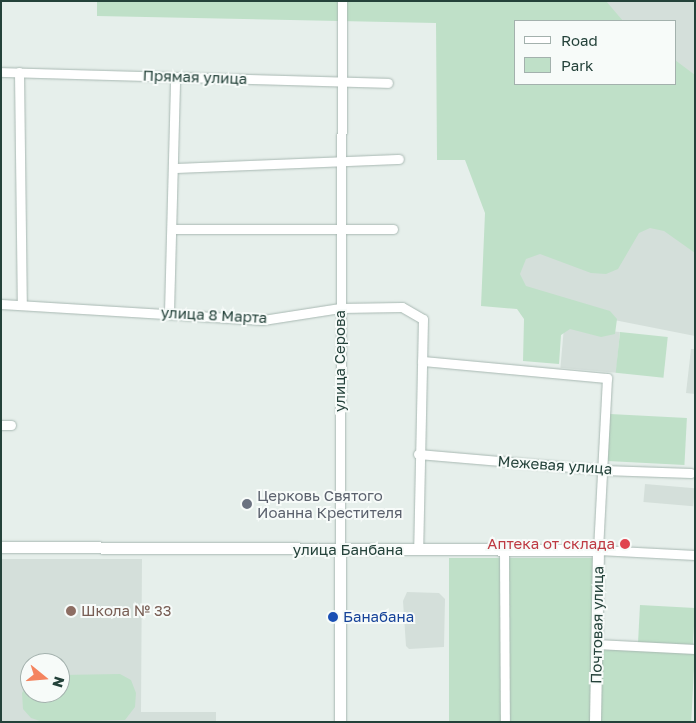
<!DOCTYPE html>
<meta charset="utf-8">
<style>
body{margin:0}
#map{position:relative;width:696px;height:723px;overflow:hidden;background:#e6efeb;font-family:"Golos Text",sans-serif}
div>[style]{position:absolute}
.built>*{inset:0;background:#d4dfda;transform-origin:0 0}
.green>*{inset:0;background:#bfe0c8;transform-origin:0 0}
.roads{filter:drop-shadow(0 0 1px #a8b8b2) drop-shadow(0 0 1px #a8b8b2)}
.minor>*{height:9px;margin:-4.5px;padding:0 4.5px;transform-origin:4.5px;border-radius:4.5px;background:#fff}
.tertiary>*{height:11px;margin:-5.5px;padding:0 5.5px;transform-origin:5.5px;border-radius:5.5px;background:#fff}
.dots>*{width:14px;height:14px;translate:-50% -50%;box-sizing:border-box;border:2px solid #f7fbf9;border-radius:50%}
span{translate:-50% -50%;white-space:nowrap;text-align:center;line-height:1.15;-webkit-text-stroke:4px #f7fbf9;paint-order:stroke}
.street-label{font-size:15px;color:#24423a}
.worship-label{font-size:15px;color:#5b616d}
.left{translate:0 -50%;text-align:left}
.health-label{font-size:15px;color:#be3a42}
.right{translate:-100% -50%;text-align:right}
.education-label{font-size:15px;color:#785e54}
.transit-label{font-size:15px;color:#164399}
.frame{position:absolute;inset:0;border:2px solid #24423a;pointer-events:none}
.legend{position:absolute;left:514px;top:20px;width:162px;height:65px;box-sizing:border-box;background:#f7fbf9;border:1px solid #a3b1ad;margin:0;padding:6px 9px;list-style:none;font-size:15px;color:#24423a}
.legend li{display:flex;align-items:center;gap:10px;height:25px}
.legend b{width:25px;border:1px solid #a3b1ad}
.north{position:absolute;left:20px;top:653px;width:50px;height:50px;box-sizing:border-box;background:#f7fbf9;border:1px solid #a3b1ad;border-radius:50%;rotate:107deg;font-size:14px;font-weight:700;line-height:20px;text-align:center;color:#24423a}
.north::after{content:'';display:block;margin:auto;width:18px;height:22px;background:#f4845f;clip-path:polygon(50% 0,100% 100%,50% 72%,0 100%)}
</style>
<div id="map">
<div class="built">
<i style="clip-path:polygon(466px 1px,695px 1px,695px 336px,498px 297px,502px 248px,675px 84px,675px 21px,515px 21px)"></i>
<i style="left:564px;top:327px;width:56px;height:41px;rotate:5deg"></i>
<i style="clip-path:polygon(691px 349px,695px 349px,695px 394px,686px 393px)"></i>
<i style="left:645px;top:484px;width:50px;height:18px;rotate:5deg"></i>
<i style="clip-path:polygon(evenodd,1px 559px,142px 559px,141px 712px,216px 712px,216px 722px,1px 722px,1px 559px,30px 663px,60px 663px,60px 693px,30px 693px,30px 663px)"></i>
<i style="clip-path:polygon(407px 592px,439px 593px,445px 599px,444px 647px,409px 649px,406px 646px,403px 601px)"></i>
</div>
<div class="green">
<i style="clip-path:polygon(97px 1px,606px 1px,623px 21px,515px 21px,515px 84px,675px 84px,675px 60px,695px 75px,695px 253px,664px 231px,650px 228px,639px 233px,618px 269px,606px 274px,591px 273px,540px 254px,526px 259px,520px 274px,526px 286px,610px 311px,617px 319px,615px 334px,601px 337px,570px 329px,561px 335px,559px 364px,523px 361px,524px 319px,517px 309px,481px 306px,485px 213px,465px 160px,437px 160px,436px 23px,97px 16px)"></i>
<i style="left:620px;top:332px;width:48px;height:41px;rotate:6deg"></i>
<i style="left:610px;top:414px;width:77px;height:47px;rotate:3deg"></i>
<i style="left:449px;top:558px;width:145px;height:164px"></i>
<i style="left:640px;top:605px;width:55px;height:37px;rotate:3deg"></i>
<i style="left:602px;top:647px;width:93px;height:75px;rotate:3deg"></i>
<i style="clip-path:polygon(120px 674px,131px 680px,136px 693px,135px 707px,125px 720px,43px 722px,31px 718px,23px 709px,22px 693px,30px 680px,30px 693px,60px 693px,60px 675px)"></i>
</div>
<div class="roads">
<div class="minor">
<i style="left:1px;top:72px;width:387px;rotate:1.6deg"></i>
<i style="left:19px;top:72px;width:233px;rotate:89.3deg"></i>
<i style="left:174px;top:168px;width:225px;rotate:-2.3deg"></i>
<i style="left:173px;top:229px;width:220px"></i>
<i style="left:1px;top:304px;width:262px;rotate:3.5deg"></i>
<i style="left:263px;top:320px;width:78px;rotate:-8.9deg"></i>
<i style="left:340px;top:308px;width:62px;rotate:-0.9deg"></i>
<i style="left:402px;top:307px;width:24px;rotate:30deg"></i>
<i style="left:423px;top:319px;width:231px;rotate:91.2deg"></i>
<i style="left:169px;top:312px;width:235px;rotate:-88.5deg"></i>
<i style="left:422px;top:361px;width:186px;rotate:5.3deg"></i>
<i style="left:607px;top:378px;width:172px;rotate:93deg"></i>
<i style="left:598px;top:550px;width:97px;rotate:3deg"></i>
<i style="left:1px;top:425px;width:10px"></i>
<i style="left:418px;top:454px;width:186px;rotate:4.9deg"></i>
<i style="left:603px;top:470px;width:88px;rotate:2deg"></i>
<i style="left:340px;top:550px;width:549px;rotate:-89.79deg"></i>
<i style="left:504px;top:550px;width:172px;rotate:89.7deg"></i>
<i style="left:596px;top:644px;width:99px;rotate:2.9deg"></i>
</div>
<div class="tertiary">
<i style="left:1px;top:547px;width:597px;rotate:0.29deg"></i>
<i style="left:598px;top:550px;width:172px;rotate:91deg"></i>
<i style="left:340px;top:722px;width:172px;rotate:-90deg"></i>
</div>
</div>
<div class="dots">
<i style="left:247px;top:504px;background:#6b7280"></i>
<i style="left:625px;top:544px;background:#e0444e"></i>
<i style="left:71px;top:611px;background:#8d6e63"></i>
<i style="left:333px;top:617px;background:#1a4fb4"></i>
</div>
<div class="street-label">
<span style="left:195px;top:77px;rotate:2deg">Прямая улица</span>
<span style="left:214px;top:315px;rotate:3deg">улица 8 Марта</span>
<span style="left:340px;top:361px;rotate:-90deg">улица Серова</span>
<span style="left:555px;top:465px;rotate:4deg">Межевая улица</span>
<span style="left:348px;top:550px">улица Банбана</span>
<span style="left:597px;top:625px;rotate:-89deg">Почтовая улица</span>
</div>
<div class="worship-label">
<span class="left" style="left:257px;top:504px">Церковь Святого<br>Иоанна Крестителя</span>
</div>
<div class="health-label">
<span class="right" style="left:615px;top:544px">Аптека от склада</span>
</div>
<div class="education-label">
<span class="left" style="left:81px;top:611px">Школа № 33</span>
</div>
<div class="transit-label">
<span class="left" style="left:343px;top:617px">Банабана</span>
</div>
<div class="frame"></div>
<ul class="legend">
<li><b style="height:6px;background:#fff"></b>Road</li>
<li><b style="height:14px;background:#bfe0c8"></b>Park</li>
</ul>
<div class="north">N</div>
</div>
